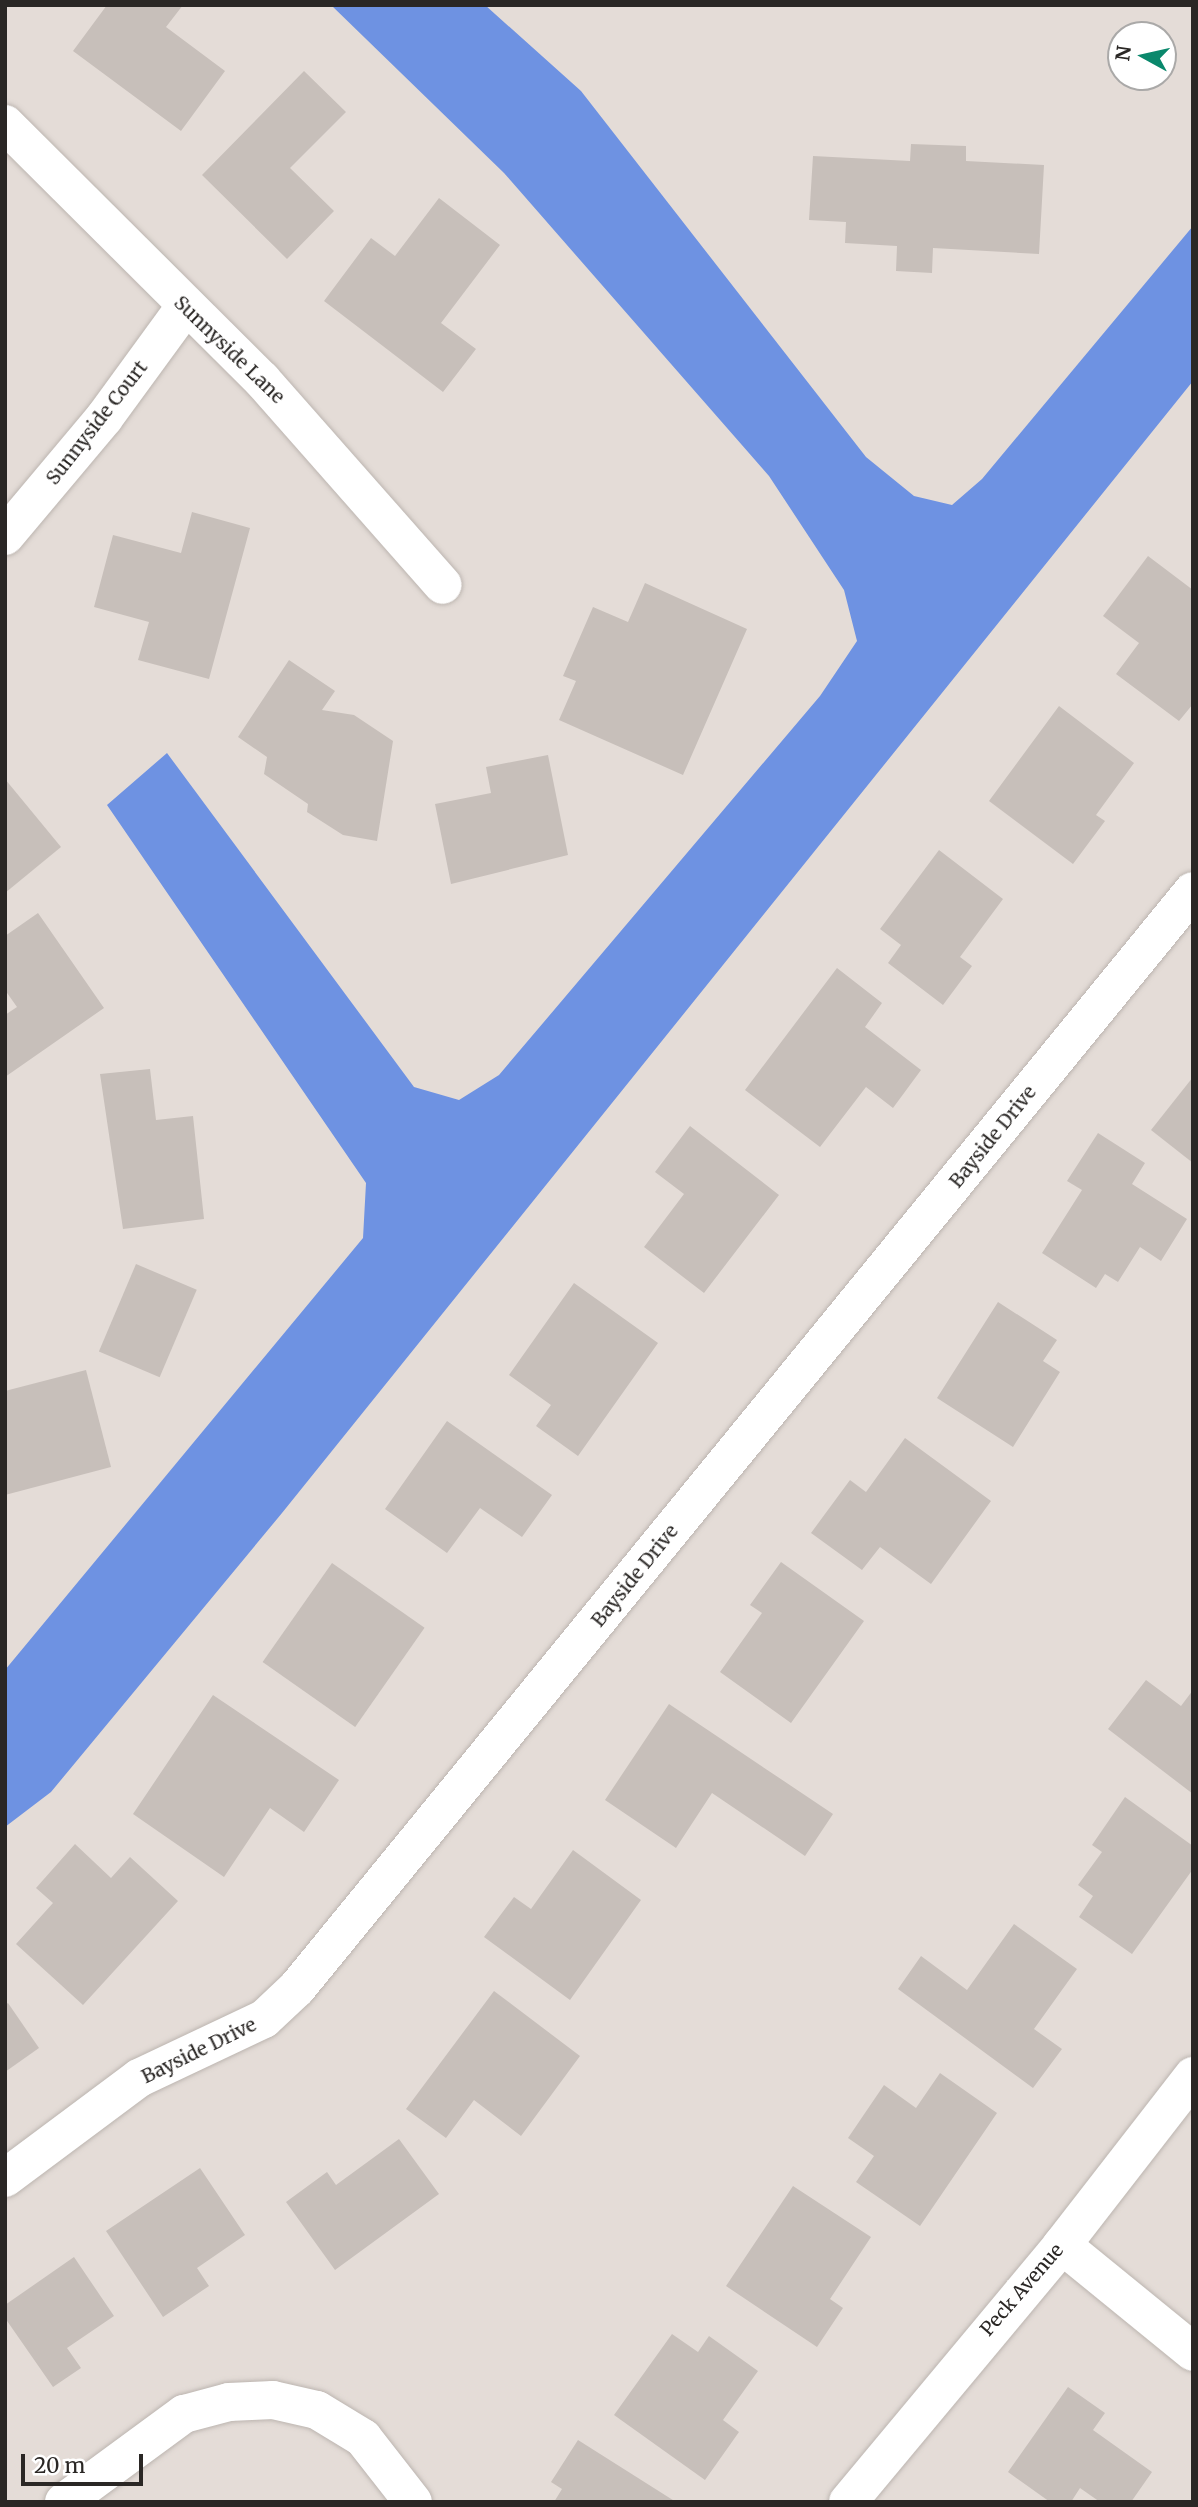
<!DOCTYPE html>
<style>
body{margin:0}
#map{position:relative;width:1198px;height:2507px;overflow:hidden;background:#e4dcd7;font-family:Merriweather,serif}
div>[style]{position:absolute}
.water>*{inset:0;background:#6e92e2}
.building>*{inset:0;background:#c7bfba;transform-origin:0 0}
.roads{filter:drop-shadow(0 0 2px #bcb5b0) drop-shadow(0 0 2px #bcb5b0)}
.minor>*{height:38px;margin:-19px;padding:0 19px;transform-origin:19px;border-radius:19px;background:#fff}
span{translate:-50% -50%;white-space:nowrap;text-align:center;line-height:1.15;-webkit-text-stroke:6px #fff;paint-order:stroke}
.street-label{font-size:19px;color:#2a2725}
.frame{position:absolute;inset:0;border:7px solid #2a2725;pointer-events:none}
.north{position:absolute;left:1107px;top:21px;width:70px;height:70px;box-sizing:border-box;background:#fff;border:2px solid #aaa9a8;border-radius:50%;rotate:278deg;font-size:19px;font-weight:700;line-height:28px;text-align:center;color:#2a2725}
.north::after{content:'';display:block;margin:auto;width:24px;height:32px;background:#0a886c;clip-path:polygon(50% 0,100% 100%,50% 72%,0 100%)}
.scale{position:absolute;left:21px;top:2454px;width:122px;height:32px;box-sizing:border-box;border:4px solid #2a2725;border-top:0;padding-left:9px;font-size:21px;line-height:24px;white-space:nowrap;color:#2a2725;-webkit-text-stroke:5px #fff;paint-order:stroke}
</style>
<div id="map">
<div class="water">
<i style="clip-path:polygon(331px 5px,485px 5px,581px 91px,866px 457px,914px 496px,952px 505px,982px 479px,1193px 226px,1193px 381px,282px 1513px,51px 1792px,5px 1827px,5px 1670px,363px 1238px,366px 1183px,107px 805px,167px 753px,414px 1087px,459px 1100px,499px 1075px,820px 696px,857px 641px,844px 590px,769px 476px,504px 173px)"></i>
</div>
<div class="building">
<i style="clip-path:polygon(107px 5px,183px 5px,166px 27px,225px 71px,181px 131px,73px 51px)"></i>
<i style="clip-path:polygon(304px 71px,346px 112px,290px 168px,334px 211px,287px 259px,202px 175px)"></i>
<i style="clip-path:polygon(911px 144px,966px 146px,966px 161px,1044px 165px,1039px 254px,933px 248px,932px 273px,896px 271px,897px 246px,845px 243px,846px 222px,809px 220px,813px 156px,910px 161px)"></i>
<i style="clip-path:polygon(439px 198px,500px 245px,441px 323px,476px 349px,443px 392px,324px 301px,371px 238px,395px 256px)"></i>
<i style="clip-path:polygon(192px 512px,250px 528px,209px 679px,138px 660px,149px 622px,94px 607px,113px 535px,181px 553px)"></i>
<i style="clip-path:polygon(1148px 556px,1193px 590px,1193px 704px,1179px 721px,1116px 674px,1139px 643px,1103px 616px)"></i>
<i style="clip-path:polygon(645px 583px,747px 629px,683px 775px,559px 720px,576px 681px,563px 676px,593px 607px,628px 622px)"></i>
<i style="clip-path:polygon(289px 660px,335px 691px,322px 710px,354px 715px,393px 741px,377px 841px,343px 835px,307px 812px,308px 804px,264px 774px,267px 757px,238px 737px)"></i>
<i style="clip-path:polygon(1059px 706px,1134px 763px,1096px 815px,1105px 821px,1073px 864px,989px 801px)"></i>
<i style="clip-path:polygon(548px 755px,568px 855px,451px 884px,435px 804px,491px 793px,486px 767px)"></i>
<i style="clip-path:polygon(5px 779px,61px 847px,5px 893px)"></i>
<i style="clip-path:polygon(939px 850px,1003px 899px,960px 957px,972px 966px,943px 1005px,888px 963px,901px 945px,880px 929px)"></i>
<i style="clip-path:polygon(38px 913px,104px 1008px,5px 1077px,5px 1015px,17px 1007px,5px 990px,5px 936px)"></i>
<i style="clip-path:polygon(837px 968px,882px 1003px,865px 1027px,921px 1070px,893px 1108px,866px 1087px,820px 1147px,745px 1090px)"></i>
<i style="clip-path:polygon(150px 1069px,156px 1120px,193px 1116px,204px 1219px,123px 1229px,100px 1074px)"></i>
<i style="clip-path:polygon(1193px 1077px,1193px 1163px,1151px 1130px)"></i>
<i style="clip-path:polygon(690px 1126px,779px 1195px,704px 1293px,644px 1247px,684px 1194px,655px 1172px)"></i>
<i style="clip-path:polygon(1098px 1133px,1145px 1163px,1132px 1184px,1187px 1219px,1161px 1261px,1140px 1247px,1118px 1282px,1105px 1274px,1096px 1288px,1042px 1253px,1082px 1190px,1067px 1181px)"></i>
<i style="left:136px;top:1264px;width:66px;height:95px;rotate:23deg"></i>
<i style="clip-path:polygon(574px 1283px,658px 1343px,578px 1456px,536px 1426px,551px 1405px,509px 1375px)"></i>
<i style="clip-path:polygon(998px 1302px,1057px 1340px,1043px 1361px,1060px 1372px,1013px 1447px,937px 1398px)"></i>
<i style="clip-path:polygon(86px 1370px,111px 1467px,5px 1495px,5px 1391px)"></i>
<i style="clip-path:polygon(447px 1421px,552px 1495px,522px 1537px,480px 1508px,447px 1553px,385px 1509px)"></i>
<i style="clip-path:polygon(905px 1438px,991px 1501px,931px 1584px,880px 1547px,862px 1570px,811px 1533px,850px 1480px,866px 1492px)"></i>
<i style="clip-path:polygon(781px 1562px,864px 1621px,791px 1723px,720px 1672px,762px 1613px,750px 1605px)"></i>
<i style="left:332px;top:1563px;width:113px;height:121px;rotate:35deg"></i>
<i style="clip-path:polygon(1146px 1680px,1181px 1706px,1193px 1690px,1193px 1794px,1108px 1729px)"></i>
<i style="clip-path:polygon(213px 1695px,339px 1780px,304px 1832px,270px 1808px,224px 1877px,133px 1814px)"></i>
<i style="clip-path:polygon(669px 1704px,833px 1814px,805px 1856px,712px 1793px,676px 1848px,605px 1800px)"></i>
<i style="clip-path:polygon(1125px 1797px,1193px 1846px,1193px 1869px,1132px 1954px,1079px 1917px,1093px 1896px,1078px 1885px,1102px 1852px,1092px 1845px)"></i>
<i style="clip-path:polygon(75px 1844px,111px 1878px,130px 1857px,178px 1901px,83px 2005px,16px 1944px,53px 1903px,36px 1888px)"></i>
<i style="clip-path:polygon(573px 1850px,641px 1900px,570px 2000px,484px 1937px,514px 1897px,531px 1909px)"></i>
<i style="clip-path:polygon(1014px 1924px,1077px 1969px,1034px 2029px,1062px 2049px,1033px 2088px,898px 1989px,921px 1956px,967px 1990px)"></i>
<i style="clip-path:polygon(494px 1991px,580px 2056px,521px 2136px,474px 2100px,446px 2138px,406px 2109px)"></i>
<i style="clip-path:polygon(8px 2003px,39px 2048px,5px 2072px,5px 2005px)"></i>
<i style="clip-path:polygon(940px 2073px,997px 2113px,920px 2226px,856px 2182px,874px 2156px,848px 2138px,884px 2085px,916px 2108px)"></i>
<i style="clip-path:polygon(399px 2139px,439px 2194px,335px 2270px,286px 2202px,327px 2172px,336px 2185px)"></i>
<i style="clip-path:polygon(200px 2168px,245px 2235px,197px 2268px,209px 2286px,163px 2317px,106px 2231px)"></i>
<i style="clip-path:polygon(793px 2186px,871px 2237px,830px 2299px,843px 2308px,817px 2347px,726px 2286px)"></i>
<i style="clip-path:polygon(74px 2257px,114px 2316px,67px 2348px,81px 2368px,53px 2387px,5px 2318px,5px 2305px)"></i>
<i style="clip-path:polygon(672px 2334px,698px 2352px,709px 2336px,758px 2371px,723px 2420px,739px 2432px,705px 2480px,614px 2415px)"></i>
<i style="clip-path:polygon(1068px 2387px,1105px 2413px,1093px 2430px,1152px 2472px,1131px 2502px,1100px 2502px,1080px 2488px,1071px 2502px,1050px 2502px,1008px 2472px)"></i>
<i style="clip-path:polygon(578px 2440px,676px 2502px,554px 2502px,562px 2489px,551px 2482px)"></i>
</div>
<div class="roads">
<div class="minor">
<i style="left:5px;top:124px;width:363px;rotate:44.9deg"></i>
<i style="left:262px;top:380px;width:273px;rotate:48.6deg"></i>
<i style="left:5px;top:536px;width:154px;rotate:-50deg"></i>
<i style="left:104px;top:418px;width:137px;rotate:-53.9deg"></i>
<i style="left:5px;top:2178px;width:167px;rotate:-36.7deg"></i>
<i style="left:139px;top:2078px;width:138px;rotate:-25.3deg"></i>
<i style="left:264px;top:2019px;width:45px;rotate:-43.2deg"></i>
<i style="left:297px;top:1988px;width:1416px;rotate:-50.76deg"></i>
<i style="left:1062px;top:2245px;width:169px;rotate:39.2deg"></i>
<i style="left:64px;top:2502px;width:149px;rotate:-36.3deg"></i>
<i style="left:184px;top:2414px;width:47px;rotate:-14.9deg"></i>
<i style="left:229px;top:2402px;width:44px;rotate:-2.6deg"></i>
<i style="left:273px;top:2400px;width:45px;rotate:12.8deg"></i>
<i style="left:317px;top:2410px;width:54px;rotate:31.3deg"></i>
<i style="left:363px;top:2438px;width:81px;rotate:52deg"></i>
<i style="left:848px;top:2502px;width:334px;rotate:-50.2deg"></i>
<i style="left:1062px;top:2245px;width:214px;rotate:-52.2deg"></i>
</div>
</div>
<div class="street-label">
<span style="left:229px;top:350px;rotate:44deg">Sunnyside Lane</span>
<span style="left:97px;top:423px;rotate:-52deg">Sunnyside Court</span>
<span style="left:993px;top:1137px;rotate:-51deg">Bayside Drive</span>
<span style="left:635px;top:1576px;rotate:-51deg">Bayside Drive</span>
<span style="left:199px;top:2051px;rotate:-26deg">Bayside Drive</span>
<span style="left:1022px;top:2290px;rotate:-49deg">Peck Avenue</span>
</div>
<div class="frame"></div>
<div class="north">N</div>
<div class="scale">20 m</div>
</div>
